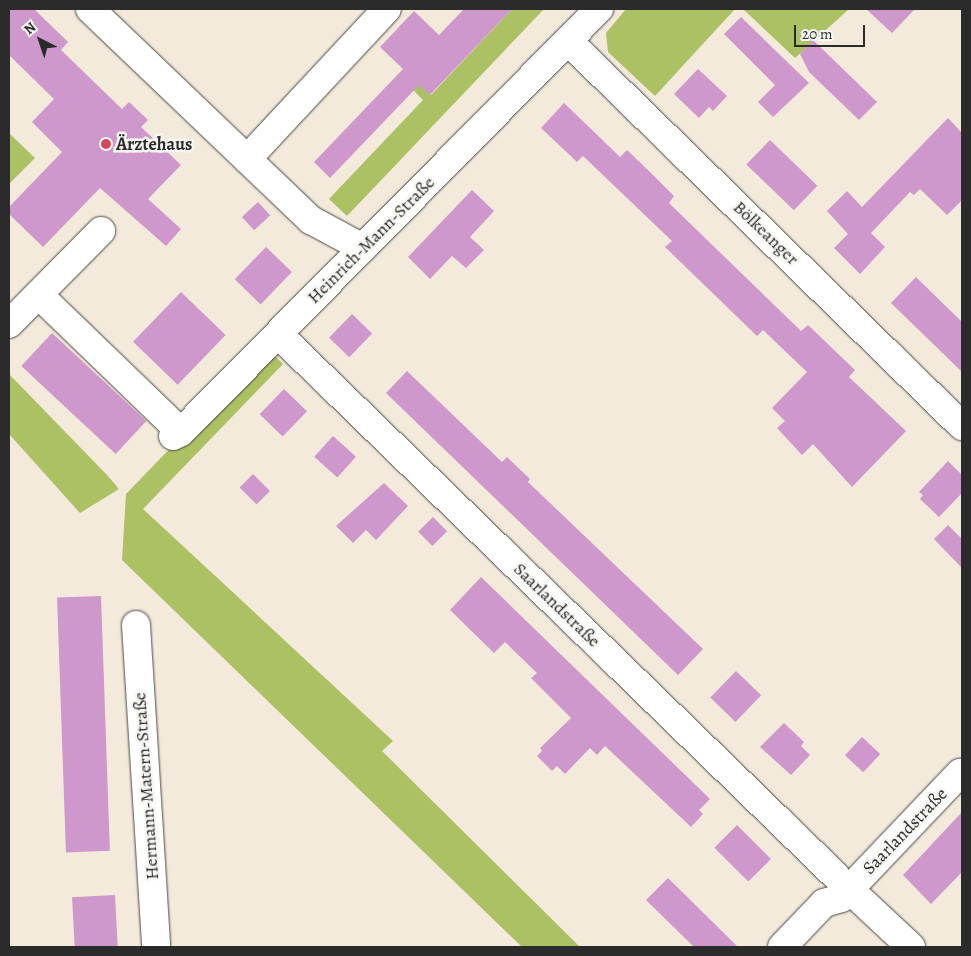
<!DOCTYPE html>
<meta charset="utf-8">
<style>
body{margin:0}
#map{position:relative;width:971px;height:956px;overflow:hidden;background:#f4eadb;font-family:Alegreya,serif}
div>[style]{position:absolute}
.green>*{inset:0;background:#acc064}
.building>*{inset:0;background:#ce98cd;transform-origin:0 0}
.roads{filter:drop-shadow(0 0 1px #494845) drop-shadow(0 0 1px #494845)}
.minor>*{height:28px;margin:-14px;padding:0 14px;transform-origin:14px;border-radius:14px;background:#fff}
.dots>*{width:14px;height:14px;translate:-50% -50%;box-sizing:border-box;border:2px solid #f6f6f2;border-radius:50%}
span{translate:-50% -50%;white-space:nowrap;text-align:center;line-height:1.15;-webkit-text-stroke:5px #f6f6f2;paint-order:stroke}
.poi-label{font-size:18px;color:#2b2b2b;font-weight:700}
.left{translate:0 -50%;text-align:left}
.street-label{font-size:18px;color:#2b2b2b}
.frame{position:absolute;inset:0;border:10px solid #2b2b2b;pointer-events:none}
.north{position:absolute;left:15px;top:15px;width:50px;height:50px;-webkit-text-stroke:4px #f6f6f2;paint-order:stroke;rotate:319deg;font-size:14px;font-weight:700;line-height:20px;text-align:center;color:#2b2b2b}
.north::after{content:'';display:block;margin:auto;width:18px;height:22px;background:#2b2b2b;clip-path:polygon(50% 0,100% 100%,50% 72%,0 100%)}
.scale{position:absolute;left:794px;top:25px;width:71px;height:22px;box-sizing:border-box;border:2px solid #2b2b2b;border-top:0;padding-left:6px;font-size:15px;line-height:18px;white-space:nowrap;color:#2b2b2b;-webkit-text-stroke:4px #f6f6f2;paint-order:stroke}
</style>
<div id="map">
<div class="green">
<i style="clip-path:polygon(512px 9px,544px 9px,347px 216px,329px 199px,423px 100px,413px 90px,419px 84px,431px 95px)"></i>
<i style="clip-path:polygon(626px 9px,735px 9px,655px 96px,608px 52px,606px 33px)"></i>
<i style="clip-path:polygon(743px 9px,849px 9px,795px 58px)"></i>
<i style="clip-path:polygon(9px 133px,35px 158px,9px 184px)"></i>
<i style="clip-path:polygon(274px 355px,283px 364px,143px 509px,393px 741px,382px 751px,580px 947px,522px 947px,122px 560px,126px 494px,180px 438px,188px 445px)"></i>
<i style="clip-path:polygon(9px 374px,107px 475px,119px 489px,80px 513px,9px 434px)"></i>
</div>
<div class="building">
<i style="clip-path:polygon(9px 9px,34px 9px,68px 42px,61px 50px,122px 109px,129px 102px,148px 120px,141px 127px,181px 165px,148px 199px,181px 229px,166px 246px,100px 188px,43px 247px,9px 214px,9px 207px,62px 152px,32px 122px,54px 99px,9px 55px)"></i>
<i style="clip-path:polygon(464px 9px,512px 9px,430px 95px,419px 85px,330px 178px,314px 162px,403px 69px,380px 47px,414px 11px,439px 35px)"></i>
<i style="clip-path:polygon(866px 9px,915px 9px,892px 33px)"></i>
<i style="clip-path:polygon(741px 17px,809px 83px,773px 117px,758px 102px,775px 85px,724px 34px)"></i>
<i style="clip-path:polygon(813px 40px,877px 102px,859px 120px,809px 72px,800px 54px)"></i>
<i style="clip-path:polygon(698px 69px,727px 96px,713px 111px,709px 107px,699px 118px,674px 94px)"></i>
<i style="clip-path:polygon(564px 103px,620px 157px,627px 150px,651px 173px,674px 196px,669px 203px,801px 331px,808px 325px,855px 370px,849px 377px,906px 431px,852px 487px,813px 444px,802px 455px,777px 428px,785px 421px,772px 408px,807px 372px,763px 330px,757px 336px,665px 247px,672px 241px,583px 156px,577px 162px,541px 128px)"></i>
<i style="clip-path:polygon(948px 118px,962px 133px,962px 200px,947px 215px,920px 189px,914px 195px,910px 192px,871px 233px,885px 247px,860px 274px,834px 248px,848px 234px,827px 211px,847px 191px,862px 207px)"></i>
<i style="left:770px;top:140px;width:66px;height:34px;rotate:44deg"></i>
<i style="clip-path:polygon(472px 190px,494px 211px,470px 237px,484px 250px,466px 268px,452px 256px,430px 279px,408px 257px)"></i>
<i style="left:258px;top:202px;width:18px;height:22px;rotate:47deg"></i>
<i style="left:266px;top:247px;width:36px;height:45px;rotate:44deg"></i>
<i style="clip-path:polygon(916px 277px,962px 322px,962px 372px,891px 303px)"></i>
<i style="left:181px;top:292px;width:62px;height:69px;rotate:44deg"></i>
<i style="left:352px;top:314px;width:28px;height:33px;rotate:44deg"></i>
<i style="left:52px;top:333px;width:129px;height:45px;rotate:43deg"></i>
<i style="clip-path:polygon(407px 371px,502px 462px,507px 457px,530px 479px,528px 482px,703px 649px,678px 675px,386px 393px)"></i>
<i style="left:284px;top:389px;width:32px;height:35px;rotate:44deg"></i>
<i style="left:333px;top:436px;width:31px;height:28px;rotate:42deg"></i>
<i style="clip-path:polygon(948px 461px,962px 475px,962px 493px,939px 517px,920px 499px,923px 495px,919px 492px)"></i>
<i style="left:253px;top:474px;width:24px;height:19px;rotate:45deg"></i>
<i style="clip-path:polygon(384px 483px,408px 506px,376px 540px,366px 530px,353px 543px,336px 526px)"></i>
<i style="left:433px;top:517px;width:20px;height:21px;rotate:45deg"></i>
<i style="clip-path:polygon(948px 525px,962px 539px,962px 568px,934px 539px)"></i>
<i style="clip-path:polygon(481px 577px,710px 799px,699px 810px,703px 814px,691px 827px,605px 746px,597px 755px,590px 748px,565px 774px,557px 766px,552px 771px,537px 756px,542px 751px,540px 748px,571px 718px,531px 678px,537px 673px,505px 642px,494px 653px,450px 610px)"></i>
<i style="left:101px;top:596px;width:255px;height:44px;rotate:88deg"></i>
<i style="left:736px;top:671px;width:35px;height:37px;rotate:44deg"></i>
<i style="clip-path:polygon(784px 723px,804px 742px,801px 746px,810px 755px,791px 775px,760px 747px)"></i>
<i style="left:862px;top:737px;width:25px;height:25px;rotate:43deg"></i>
<i style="clip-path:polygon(962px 812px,962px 872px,931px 904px,903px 875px)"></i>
<i style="left:737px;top:825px;width:48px;height:32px;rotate:45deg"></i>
<i style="clip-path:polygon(668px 878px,738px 947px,694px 947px,646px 900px)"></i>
<i style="left:115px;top:895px;width:52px;height:43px;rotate:87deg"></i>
</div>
<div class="roads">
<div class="minor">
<i style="left:90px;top:9px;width:306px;rotate:43.7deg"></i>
<i style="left:311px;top:220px;width:59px;rotate:28.3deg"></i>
<i style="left:568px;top:41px;width:551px;rotate:44.34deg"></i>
<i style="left:247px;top:159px;width:205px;rotate:-47deg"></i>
<i style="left:39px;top:295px;width:197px;rotate:44deg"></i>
<i style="left:9px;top:324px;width:131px;rotate:-45.3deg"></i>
<i style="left:278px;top:334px;width:778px;rotate:44.17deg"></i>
<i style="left:173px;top:436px;width:9px;rotate:-27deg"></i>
<i style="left:181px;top:432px;width:595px;rotate:-45.34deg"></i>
<i style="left:136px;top:625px;width:323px;rotate:86.4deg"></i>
<i style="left:849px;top:889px;width:85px;rotate:43.1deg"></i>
<i style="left:782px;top:947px;width:61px;rotate:-46.3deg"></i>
<i style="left:824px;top:903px;width:18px;rotate:-16deg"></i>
<i style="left:841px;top:898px;width:173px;rotate:-46.4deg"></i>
</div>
</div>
<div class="dots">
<i style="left:106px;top:144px;background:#d1495b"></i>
</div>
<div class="poi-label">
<span class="left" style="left:116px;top:144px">Ärztehaus</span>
</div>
<div class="street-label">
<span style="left:766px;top:233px;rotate:44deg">Bölkeanger</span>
<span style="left:371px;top:240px;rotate:-45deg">Heinrich-Mann-Straße</span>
<span style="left:557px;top:605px;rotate:44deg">Saarlandstraße</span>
<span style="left:146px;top:786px;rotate:-94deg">Hermann-Matern-Straße</span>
<span style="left:905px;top:831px;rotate:-46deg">Saarlandstraße</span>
</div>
<div class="frame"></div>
<div class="north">N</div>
<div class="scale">20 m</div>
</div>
